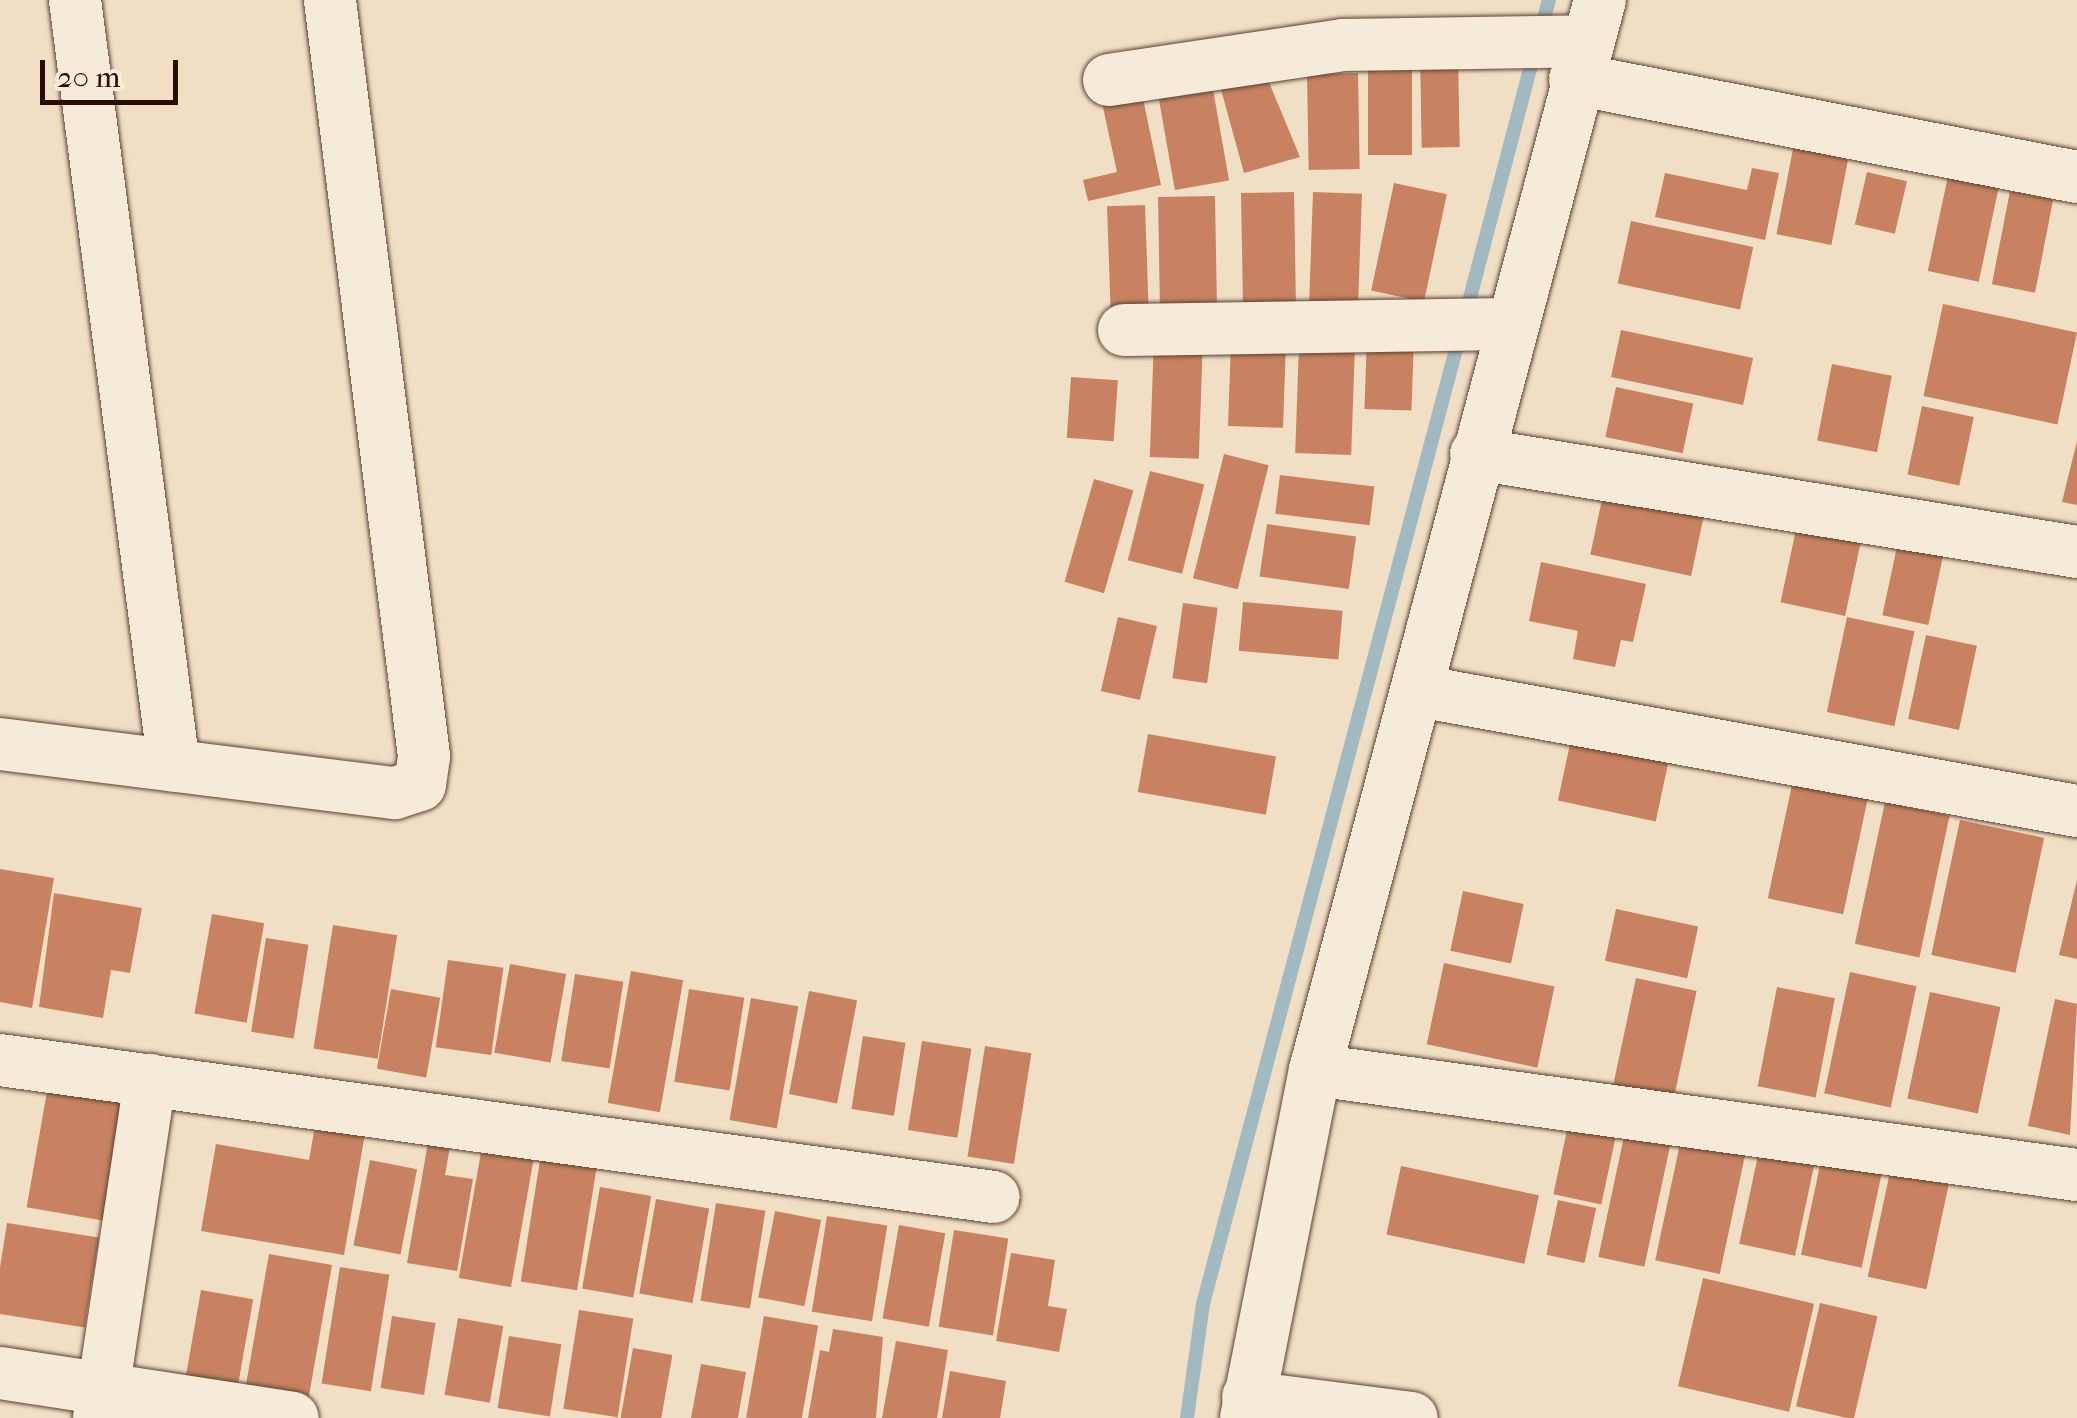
<!DOCTYPE html>
<style>
body{margin:0}
#map{position:relative;width:2077px;height:1418px;overflow:hidden;background:#f1dfc5;font-family:"IM FELL French Canon",serif}
div>[style]{position:absolute}
.stream>*{height:14px;margin:-7px;padding:0 7px;transform-origin:7px;border-radius:7px;background:#a1b9c0}
.building>*{inset:0;background:#c88261;transform-origin:0 0}
.roads{filter:drop-shadow(0 0 2px #5c4134) drop-shadow(0 0 2px #5c4134)}
.street>*{height:52px;margin:-26px;padding:0 26px;transform-origin:26px;border-radius:26px;background:#f6ead9}
span{translate:-50% -50%;white-space:nowrap;text-align:center;line-height:1.15;-webkit-text-stroke:8px #f6ead9;paint-order:stroke}
.scale{position:absolute;left:40px;top:60px;width:138px;height:45px;box-sizing:border-box;border:5px solid #2b0c03;border-top:0;padding-left:12px;font-size:30px;line-height:35px;white-space:nowrap;color:#2b0c03;-webkit-text-stroke:8px #f6ead9;paint-order:stroke}
</style>
<div id="map">
<div class="stream">
<i style="left:1540px;top:33px;width:34px;rotate:-75deg"></i>
<i style="left:1466px;top:313px;width:269px;rotate:-75.3deg"></i>
<i style="left:1187px;top:1418px;width:115px;rotate:-82deg"></i>
<i style="left:1203px;top:1304px;width:1003px;rotate:-75.16deg"></i>
</div>
<div class="building">
<i style="left:1458px;top:51px;width:96px;height:38px;rotate:89deg"></i>
<i style="left:1368px;top:62px;width:44px;height:93px"></i>
<i style="clip-path:polygon(1261px 63px,1300px 157px,1244px 173px,1217px 75px)"></i>
<i style="left:1358px;top:73px;width:96px;height:51px;rotate:89deg"></i>
<i style="left:1211px;top:78px;width:104px;height:55px;rotate:80deg"></i>
<i style="clip-path:polygon(1141px 89px,1161px 185px,1088px 201px,1083px 180px,1117px 172px,1101px 98px)"></i>
<i style="left:1794px;top:144px;width:56px;height:92px;rotate:11deg"></i>
<i style="clip-path:polygon(1752px 168px,1779px 173px,1765px 240px,1655px 217px,1665px 173px,1747px 190px)"></i>
<i style="left:1867px;top:172px;width:41px;height:54px;rotate:13deg"></i>
<i style="left:1948px;top:176px;width:52px;height:97px;rotate:12deg"></i>
<i style="left:1394px;top:183px;width:54px;height:110px;rotate:12deg"></i>
<i style="left:2010px;top:191px;width:44px;height:95px;rotate:11deg"></i>
<i style="left:1294px;top:192px;width:120px;height:53px;rotate:89deg"></i>
<i style="left:1313px;top:192px;width:49px;height:113px;rotate:2deg"></i>
<i style="left:1215px;top:196px;width:122px;height:57px;rotate:89deg"></i>
<i style="left:1145px;top:205px;width:112px;height:38px;rotate:88deg"></i>
<i style="left:1631px;top:221px;width:125px;height:64px;rotate:12deg"></i>
<i style="left:1943px;top:304px;width:137px;height:94px;rotate:12deg"></i>
<i style="left:1621px;top:330px;width:135px;height:48px;rotate:12deg"></i>
<i style="left:1367px;top:336px;width:47px;height:73px;rotate:2deg"></i>
<i style="left:1154px;top:337px;width:49px;height:120px;rotate:2deg"></i>
<i style="left:1231px;top:341px;width:55px;height:85px;rotate:2deg"></i>
<i style="left:1299px;top:344px;width:56px;height:109px;rotate:2deg"></i>
<i style="left:1832px;top:364px;width:61px;height:78px;rotate:11deg"></i>
<i style="left:1071px;top:377px;width:47px;height:61px;rotate:4deg"></i>
<i style="left:1616px;top:387px;width:79px;height:51px;rotate:12deg"></i>
<i style="left:1922px;top:406px;width:53px;height:70px;rotate:12deg"></i>
<i style="clip-path:polygon(2077px 441px,2077px 505px,2062px 502px)"></i>
<i style="left:1224px;top:454px;width:46px;height:128px;rotate:14deg"></i>
<i style="left:1150px;top:471px;width:56px;height:92px;rotate:14deg"></i>
<i style="left:1280px;top:475px;width:95px;height:39px;rotate:7deg"></i>
<i style="left:1094px;top:479px;width:41px;height:107px;rotate:16deg"></i>
<i style="left:1604px;top:490px;width:103px;height:66px;rotate:12deg"></i>
<i style="left:1798px;top:520px;width:66px;height:84px;rotate:12deg"></i>
<i style="left:1267px;top:524px;width:90px;height:53px;rotate:8deg"></i>
<i style="left:1899px;top:537px;width:47px;height:80px;rotate:12deg"></i>
<i style="clip-path:polygon(1541px 562px,1646px 584px,1633px 642px,1621px 640px,1615px 667px,1573px 659px,1578px 631px,1529px 621px)"></i>
<i style="left:1243px;top:602px;width:100px;height:49px;rotate:5deg"></i>
<i style="left:1183px;top:603px;width:35px;height:76px;rotate:8deg"></i>
<i style="left:1118px;top:617px;width:40px;height:76px;rotate:13deg"></i>
<i style="left:1847px;top:617px;width:69px;height:97px;rotate:12deg"></i>
<i style="left:1926px;top:635px;width:52px;height:86px;rotate:12deg"></i>
<i style="left:1148px;top:734px;width:130px;height:59px;rotate:10deg"></i>
<i style="left:1571px;top:739px;width:100px;height:63px;rotate:12deg"></i>
<i style="left:1793px;top:780px;width:77px;height:121px;rotate:12deg"></i>
<i style="left:1885px;top:802px;width:66px;height:145px;rotate:12deg"></i>
<i style="left:1960px;top:820px;width:86px;height:138px;rotate:12deg"></i>
<i style="clip-path:polygon(0 869px,54px 878px,32px 1008px,0 1002px)"></i>
<i style="clip-path:polygon(2077px 880px,2077px 959px,2059px 955px)"></i>
<i style="left:1463px;top:891px;width:62px;height:61px;rotate:12deg"></i>
<i style="clip-path:polygon(54px 893px,142px 908px,130px 973px,111px 970px,103px 1018px,39px 1007px)"></i>
<i style="left:1616px;top:909px;width:84px;height:53px;rotate:12deg"></i>
<i style="left:212px;top:914px;width:53px;height:101px;rotate:10deg"></i>
<i style="left:333px;top:925px;width:65px;height:125px;rotate:9deg"></i>
<i style="left:266px;top:938px;width:43px;height:95px;rotate:9deg"></i>
<i style="left:448px;top:960px;width:56px;height:88px;rotate:8deg"></i>
<i style="left:1444px;top:963px;width:113px;height:83px;rotate:12deg"></i>
<i style="left:510px;top:964px;width:57px;height:90px;rotate:10deg"></i>
<i style="left:631px;top:971px;width:53px;height:134px;rotate:10deg"></i>
<i style="left:1850px;top:972px;width:68px;height:124px;rotate:12deg"></i>
<i style="left:575px;top:974px;width:49px;height:88px;rotate:9deg"></i>
<i style="left:1636px;top:978px;width:62px;height:112px;rotate:12deg"></i>
<i style="left:1777px;top:987px;width:59px;height:101px;rotate:11deg"></i>
<i style="left:391px;top:989px;width:50px;height:81px;rotate:10deg"></i>
<i style="left:689px;top:989px;width:56px;height:94px;rotate:9deg"></i>
<i style="left:809px;top:991px;width:49px;height:105px;rotate:11deg"></i>
<i style="left:1930px;top:992px;width:72px;height:109px;rotate:12deg"></i>
<i style="left:751px;top:998px;width:48px;height:124px;rotate:10deg"></i>
<i style="clip-path:polygon(2055px 999px,2077px 1004px,2070px 1135px,2028px 1126px)"></i>
<i style="left:863px;top:1036px;width:43px;height:74px;rotate:9deg"></i>
<i style="left:922px;top:1041px;width:50px;height:90px;rotate:9deg"></i>
<i style="left:985px;top:1046px;width:47px;height:112px;rotate:9deg"></i>
<i style="left:48px;top:1086px;width:86px;height:123px;rotate:10deg"></i>
<i style="left:1570px;top:1116px;width:49px;height:80px;rotate:12deg"></i>
<i style="clip-path:polygon(315px 1126px,365px 1134px,344px 1255px,201px 1231px,216px 1144px,309px 1160px)"></i>
<i style="left:1626px;top:1127px;width:47px;height:133px;rotate:12deg"></i>
<i style="clip-path:polygon(430px 1131px,452px 1135px,445px 1175px,473px 1179px,457px 1271px,407px 1263px)"></i>
<i style="left:1681px;top:1139px;width:66px;height:124px;rotate:12deg"></i>
<i style="left:483px;top:1141px;width:53px;height:139px;rotate:10deg"></i>
<i style="left:1760px;top:1146px;width:57px;height:100px;rotate:12deg"></i>
<i style="left:541px;top:1154px;width:57px;height:129px;rotate:9deg"></i>
<i style="left:1822px;top:1156px;width:62px;height:101px;rotate:12deg"></i>
<i style="left:370px;top:1160px;width:48px;height:87px;rotate:11deg"></i>
<i style="left:1401px;top:1166px;width:141px;height:70px;rotate:12deg"></i>
<i style="left:1890px;top:1172px;width:60px;height:107px;rotate:12deg"></i>
<i style="left:600px;top:1187px;width:52px;height:103px;rotate:10deg"></i>
<i style="left:656px;top:1199px;width:54px;height:96px;rotate:10deg"></i>
<i style="left:1558px;top:1200px;width:39px;height:56px;rotate:12deg"></i>
<i style="left:716px;top:1203px;width:50px;height:99px;rotate:9deg"></i>
<i style="left:775px;top:1211px;width:47px;height:88px;rotate:11deg"></i>
<i style="left:827px;top:1216px;width:61px;height:97px;rotate:9deg"></i>
<i style="left:7px;top:1223px;width:93px;height:91px;rotate:9deg"></i>
<i style="left:899px;top:1225px;width:47px;height:95px;rotate:10deg"></i>
<i style="left:954px;top:1230px;width:55px;height:98px;rotate:9deg"></i>
<i style="clip-path:polygon(1011px 1253px,1055px 1260px,1048px 1306px,1067px 1309px,1059px 1352px,996px 1341px)"></i>
<i style="left:269px;top:1254px;width:64px;height:137px;rotate:10deg"></i>
<i style="left:340px;top:1267px;width:50px;height:118px;rotate:9deg"></i>
<i style="left:1703px;top:1278px;width:114px;height:111px;rotate:13deg"></i>
<i style="left:201px;top:1290px;width:53px;height:89px;rotate:10deg"></i>
<i style="left:1820px;top:1303px;width:59px;height:106px;rotate:13deg"></i>
<i style="left:579px;top:1310px;width:55px;height:100px;rotate:9deg"></i>
<i style="left:392px;top:1316px;width:44px;height:73px;rotate:9deg"></i>
<i style="left:764px;top:1316px;width:55px;height:103px;rotate:10deg"></i>
<i style="left:458px;top:1318px;width:46px;height:78px;rotate:10deg"></i>
<i style="clip-path:polygon(833px 1329px,883px 1337px,876px 1418px,808px 1418px,820px 1350px,829px 1352px)"></i>
<i style="left:509px;top:1336px;width:53px;height:73px;rotate:9deg"></i>
<i style="clip-path:polygon(896px 1341px,948px 1350px,937px 1418px,882px 1418px)"></i>
<i style="left:633px;top:1348px;width:40px;height:71px;rotate:10deg"></i>
<i style="clip-path:polygon(701px 1364px,746px 1372px,738px 1418px,691px 1418px)"></i>
<i style="clip-path:polygon(950px 1371px,1006px 1381px,1000px 1418px,942px 1418px)"></i>
</div>
<div class="roads">
<div class="street">
<i style="left:75px;top:0;width:772px;rotate:82.64deg"></i>
<i style="left:1575px;top:79px;width:511px;rotate:11.05deg"></i>
<i style="left:1109px;top:80px;width:237px;rotate:-8.5deg"></i>
<i style="left:1343px;top:45px;width:244px;rotate:-0.9deg"></i>
<i style="left:1124px;top:330px;width:387px;rotate:-0.9deg"></i>
<i style="left:1476px;top:454px;width:609px;rotate:9.26deg"></i>
<i style="left:1419px;top:691px;width:669px;rotate:10.34deg"></i>
<i style="left:0;top:744px;width:398px;rotate:7.1deg"></i>
<i style="left:395px;top:793px;width:26px;rotate:-18deg"></i>
<i style="left:420px;top:785px;width:29px;rotate:-82deg"></i>
<i style="left:424px;top:756px;width:762px;rotate:-97.09deg"></i>
<i style="left:0;top:1060px;width:1003px;rotate:7.85deg"></i>
<i style="left:1315px;top:1070px;width:769px;rotate:7.85deg"></i>
<i style="left:0;top:1373px;width:296px;rotate:8.7deg"></i>
<i style="left:1248px;top:1397px;width:165px;rotate:7.3deg"></i>
<i style="left:99px;top:1418px;width:342px;rotate:-81.4deg"></i>
<i style="left:1246px;top:1418px;width:355px;rotate:-78.8deg"></i>
<i style="left:1315px;top:1070px;width:1107px;rotate:-75.09deg"></i>
</div>
</div>
<div class="scale">20 m</div>
</div>
